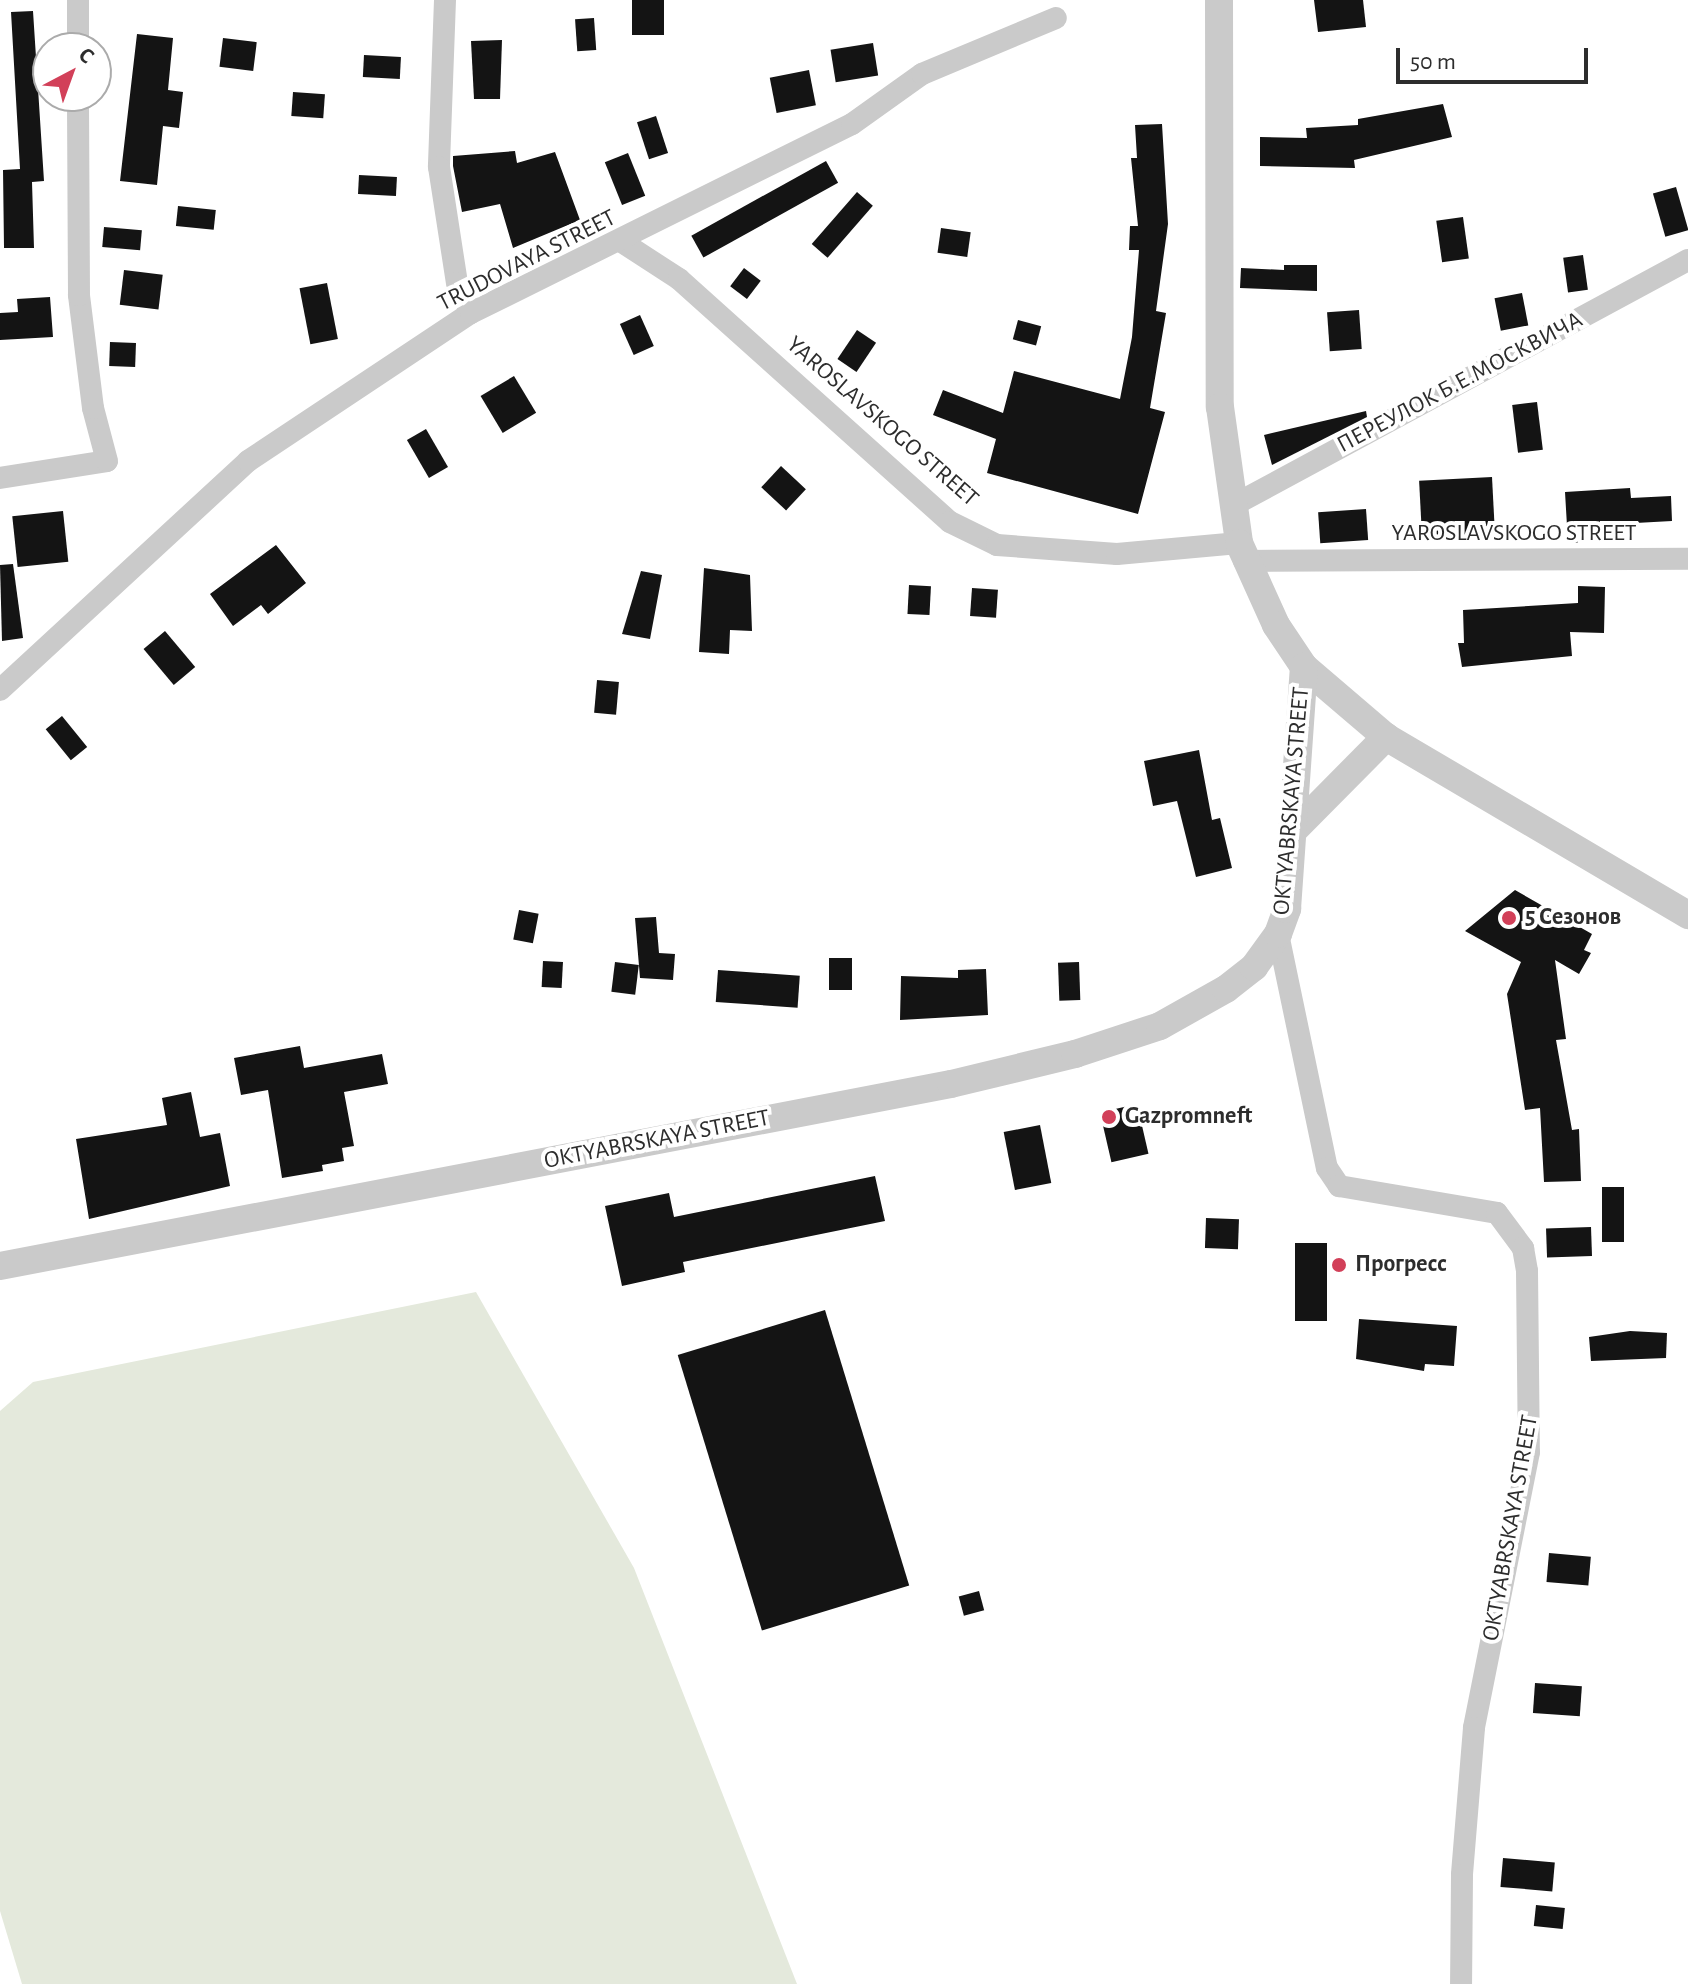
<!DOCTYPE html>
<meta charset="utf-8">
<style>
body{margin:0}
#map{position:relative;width:1688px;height:1984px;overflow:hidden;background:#fff;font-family:"Alegreya Sans",sans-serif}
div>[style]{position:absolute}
.green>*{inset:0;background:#e4e9dc}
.building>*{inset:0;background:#141414;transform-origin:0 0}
.minor>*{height:22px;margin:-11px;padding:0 11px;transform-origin:11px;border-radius:11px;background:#cacaca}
.tertiary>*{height:28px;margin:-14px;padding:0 14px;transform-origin:14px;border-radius:14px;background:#cacaca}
.dots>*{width:22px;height:22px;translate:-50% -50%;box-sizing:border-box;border:4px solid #fff;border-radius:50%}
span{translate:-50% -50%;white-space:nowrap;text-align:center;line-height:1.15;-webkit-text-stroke:8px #fff;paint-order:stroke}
.street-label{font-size:24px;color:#2d2d2d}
.poi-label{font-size:24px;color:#2d2d2d;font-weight:700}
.left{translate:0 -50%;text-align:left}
.north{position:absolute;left:32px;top:32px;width:80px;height:80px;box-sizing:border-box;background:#fff;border:2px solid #ababab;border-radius:50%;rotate:41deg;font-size:22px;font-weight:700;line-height:32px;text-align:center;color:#2d2d2d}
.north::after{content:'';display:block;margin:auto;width:28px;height:36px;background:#d24059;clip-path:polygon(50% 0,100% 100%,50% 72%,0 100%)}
.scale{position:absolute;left:1396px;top:48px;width:192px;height:36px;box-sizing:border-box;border:4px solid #2d2d2d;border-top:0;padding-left:10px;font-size:24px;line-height:28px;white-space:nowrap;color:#2d2d2d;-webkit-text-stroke:6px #fff;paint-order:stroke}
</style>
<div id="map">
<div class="green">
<i style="clip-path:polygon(476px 1292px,634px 1568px,797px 1984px,22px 1984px,0 1911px,0 1411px,33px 1382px)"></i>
</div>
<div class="building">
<i style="left:632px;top:0;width:32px;height:35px"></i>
<i style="clip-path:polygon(1314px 0,1363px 0,1366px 27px,1318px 32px)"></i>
<i style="clip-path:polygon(33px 11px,44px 181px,32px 182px,34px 248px,4px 248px,3px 170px,20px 169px,11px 12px)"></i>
<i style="left:594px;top:18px;width:32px;height:19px;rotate:86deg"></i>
<i style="clip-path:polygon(137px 34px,173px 38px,168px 90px,183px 92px,179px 128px,163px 126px,157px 185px,120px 181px)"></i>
<i style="left:223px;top:38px;width:34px;height:29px;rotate:7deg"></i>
<i style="clip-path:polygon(502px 40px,500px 99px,474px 99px,471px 41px)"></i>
<i style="left:873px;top:43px;width:33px;height:43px;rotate:81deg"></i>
<i style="left:364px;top:55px;width:37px;height:22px;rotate:3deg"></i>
<i style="left:809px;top:70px;width:36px;height:40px;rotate:79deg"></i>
<i style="left:293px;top:92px;width:32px;height:24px;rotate:4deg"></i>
<i style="clip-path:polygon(1443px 104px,1452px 137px,1354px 160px,1355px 168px,1260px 166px,1260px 137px,1307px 138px,1306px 128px,1358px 125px,1358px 119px)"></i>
<i style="left:656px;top:116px;width:39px;height:20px;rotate:72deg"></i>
<i style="clip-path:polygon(1162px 124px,1168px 224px,1156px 311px,1166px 313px,1150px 408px,1165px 412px,1138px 514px,987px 473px,996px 439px,933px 415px,943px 390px,1003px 413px,1014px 371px,1120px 399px,1132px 337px,1139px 250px,1129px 250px,1130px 226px,1138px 226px,1131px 158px,1137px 158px,1135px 125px)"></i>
<i style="clip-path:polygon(515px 151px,517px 163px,555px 152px,580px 220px,513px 248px,500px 204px,462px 212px,453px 166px,453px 156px)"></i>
<i style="left:628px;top:153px;width:46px;height:25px;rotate:68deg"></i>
<i style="left:826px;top:161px;width:25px;height:154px;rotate:61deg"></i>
<i style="left:359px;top:175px;width:38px;height:19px;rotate:3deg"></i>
<i style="left:1676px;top:187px;width:45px;height:24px;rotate:74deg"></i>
<i style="left:857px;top:192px;width:21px;height:69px;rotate:41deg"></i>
<i style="left:178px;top:206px;width:38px;height:20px;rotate:6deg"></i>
<i style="left:1463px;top:217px;width:42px;height:27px;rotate:82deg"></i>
<i style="left:104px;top:227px;width:38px;height:20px;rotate:5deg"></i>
<i style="left:941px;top:228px;width:30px;height:25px;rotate:8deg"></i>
<i style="left:1583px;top:255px;width:35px;height:20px;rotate:82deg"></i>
<i style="clip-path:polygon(1284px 265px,1317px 265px,1317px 291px,1240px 288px,1241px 268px,1284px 270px)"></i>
<i style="left:744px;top:268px;width:21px;height:23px;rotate:37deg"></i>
<i style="left:124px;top:270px;width:39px;height:35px;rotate:7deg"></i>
<i style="left:327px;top:283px;width:57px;height:28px;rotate:79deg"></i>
<i style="left:1522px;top:293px;width:33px;height:28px;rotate:79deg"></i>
<i style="clip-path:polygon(50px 297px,53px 337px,0 340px,0 313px,18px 312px,17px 299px)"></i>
<i style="left:1359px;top:310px;width:39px;height:32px;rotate:86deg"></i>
<i style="left:640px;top:315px;width:34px;height:22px;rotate:66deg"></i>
<i style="left:1018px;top:320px;width:24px;height:20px;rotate:15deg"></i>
<i style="left:857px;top:330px;width:23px;height:35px;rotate:34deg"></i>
<i style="left:110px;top:342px;width:26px;height:24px;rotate:2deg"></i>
<i style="left:514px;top:376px;width:43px;height:39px;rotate:59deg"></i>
<i style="left:1537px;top:402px;width:48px;height:25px;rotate:83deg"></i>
<i style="clip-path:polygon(1366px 411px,1367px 417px,1272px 465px,1264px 435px)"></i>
<i style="left:426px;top:429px;width:44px;height:22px;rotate:60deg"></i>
<i style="left:781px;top:466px;width:34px;height:29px;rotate:43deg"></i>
<i style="left:1492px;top:477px;width:59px;height:73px;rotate:87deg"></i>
<i style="clip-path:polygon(1630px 488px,1631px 498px,1671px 496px,1672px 521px,1599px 525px,1600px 542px,1568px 543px,1565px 492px)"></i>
<i style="left:1366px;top:509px;width:31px;height:48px;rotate:86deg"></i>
<i style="left:63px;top:511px;width:51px;height:51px;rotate:84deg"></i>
<i style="clip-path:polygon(276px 545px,306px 583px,268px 614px,261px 605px,233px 626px,210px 594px)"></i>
<i style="clip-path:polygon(13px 564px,23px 638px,2px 641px,0 565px)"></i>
<i style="clip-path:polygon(704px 568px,750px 575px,752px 631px,730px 630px,729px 654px,699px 652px)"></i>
<i style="clip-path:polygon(641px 571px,662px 575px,650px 639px,622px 634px)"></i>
<i style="left:909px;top:585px;width:22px;height:29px;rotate:3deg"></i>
<i style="clip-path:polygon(1578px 586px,1605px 587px,1604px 633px,1570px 632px,1572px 656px,1462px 667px,1458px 643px,1464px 643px,1463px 610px,1578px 603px)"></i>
<i style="left:972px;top:588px;width:26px;height:28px;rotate:4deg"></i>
<i style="left:165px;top:631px;width:47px;height:28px;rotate:50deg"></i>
<i style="left:597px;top:680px;width:22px;height:33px;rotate:5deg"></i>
<i style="left:62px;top:716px;width:40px;height:21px;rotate:51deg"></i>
<i style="clip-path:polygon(1199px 750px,1212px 820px,1220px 818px,1232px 868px,1196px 877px,1177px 801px,1153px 806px,1144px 761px)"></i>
<i style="clip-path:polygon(1515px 890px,1592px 934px,1584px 950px,1591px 953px,1579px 974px,1555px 960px,1566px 1039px,1556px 1040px,1572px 1130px,1579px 1129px,1581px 1181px,1544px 1182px,1540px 1108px,1525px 1110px,1507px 994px,1521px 962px,1465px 931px)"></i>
<i style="left:519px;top:910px;width:20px;height:30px;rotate:11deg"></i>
<i style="clip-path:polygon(656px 917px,659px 953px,675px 954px,673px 980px,640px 978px,635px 918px)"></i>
<i style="left:829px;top:958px;width:23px;height:32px"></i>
<i style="left:543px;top:961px;width:20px;height:26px;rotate:3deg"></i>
<i style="left:615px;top:962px;width:24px;height:30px;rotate:7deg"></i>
<i style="left:1079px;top:962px;width:38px;height:21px;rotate:88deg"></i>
<i style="clip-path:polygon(986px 969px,988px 1015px,900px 1020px,901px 976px,958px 978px,958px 970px)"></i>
<i style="left:718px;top:970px;width:82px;height:32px;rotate:4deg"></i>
<i style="clip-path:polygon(300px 1046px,304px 1068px,382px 1054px,388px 1084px,344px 1092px,354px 1146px,342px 1148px,344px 1161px,322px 1165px,323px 1171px,282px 1178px,268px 1090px,241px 1095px,234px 1058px)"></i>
<i style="clip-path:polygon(191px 1092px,200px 1137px,220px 1133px,230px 1186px,89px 1219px,76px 1139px,167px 1125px,162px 1098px)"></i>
<i style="left:1137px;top:1104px;width:51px;height:38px;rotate:77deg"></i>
<i style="left:1040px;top:1125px;width:59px;height:37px;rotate:79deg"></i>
<i style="clip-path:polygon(875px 1176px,885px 1221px,683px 1262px,685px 1272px,622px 1286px,605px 1206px,669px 1193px,674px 1217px)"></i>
<i style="left:1602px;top:1187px;width:22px;height:55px"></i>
<i style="left:1206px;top:1218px;width:33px;height:30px;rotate:2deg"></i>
<i style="left:1591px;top:1227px;width:29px;height:45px;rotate:88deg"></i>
<i style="left:1295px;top:1243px;width:32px;height:78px"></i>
<i style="left:825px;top:1310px;width:288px;height:154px;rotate:73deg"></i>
<i style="clip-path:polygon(1359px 1319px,1457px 1326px,1454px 1366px,1425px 1364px,1424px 1371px,1356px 1359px)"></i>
<i style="clip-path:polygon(1630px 1331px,1667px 1333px,1666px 1358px,1591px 1361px,1589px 1337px)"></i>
<i style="left:1549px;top:1553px;width:42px;height:29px;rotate:5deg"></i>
<i style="left:979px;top:1591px;width:20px;height:21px;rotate:75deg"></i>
<i style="left:1535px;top:1683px;width:47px;height:30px;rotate:4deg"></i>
<i style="left:1503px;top:1858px;width:52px;height:29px;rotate:5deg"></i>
<i style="left:1536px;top:1905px;width:29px;height:21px;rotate:6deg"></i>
</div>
<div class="minor">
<i style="left:445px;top:0;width:167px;rotate:92.1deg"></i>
<i style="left:439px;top:167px;width:117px;rotate:81.2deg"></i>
<i style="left:457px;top:283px;width:33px;rotate:65deg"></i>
<i style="left:78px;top:48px;width:48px;rotate:-90deg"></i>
<i style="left:622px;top:242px;width:68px;rotate:33deg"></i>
<i style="left:679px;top:279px;width:364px;rotate:41.9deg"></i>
<i style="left:950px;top:522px;width:52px;rotate:26.1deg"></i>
<i style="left:997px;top:545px;width:120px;rotate:4.3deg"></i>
<i style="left:1117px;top:554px;width:122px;rotate:-5.2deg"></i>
<i style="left:0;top:478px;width:108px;rotate:-9deg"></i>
<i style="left:107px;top:461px;width:55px;rotate:-104.8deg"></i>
<i style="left:93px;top:408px;width:114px;rotate:-97.1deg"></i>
<i style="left:79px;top:295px;width:199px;rotate:-90.3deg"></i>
<i style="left:1232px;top:506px;width:518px;rotate:-28.35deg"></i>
<i style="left:1244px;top:561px;width:444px;rotate:-0.3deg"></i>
<i style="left:0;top:690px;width:338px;rotate:-42.7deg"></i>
<i style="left:248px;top:461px;width:268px;rotate:-33.6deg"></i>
<i style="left:471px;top:313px;width:425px;rotate:-26.4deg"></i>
<i style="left:852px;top:124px;width:86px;rotate:-35.5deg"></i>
<i style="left:922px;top:74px;width:145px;rotate:-22.7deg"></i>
<i style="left:1278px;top:934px;width:239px;rotate:78.2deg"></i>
<i style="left:1327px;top:1168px;width:22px;rotate:56deg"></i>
<i style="left:1339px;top:1186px;width:160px;rotate:9.7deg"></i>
<i style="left:1497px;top:1213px;width:44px;rotate:53.4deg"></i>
<i style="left:1523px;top:1248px;width:23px;rotate:80deg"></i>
<i style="left:1527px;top:1271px;width:181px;rotate:89.4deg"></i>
<i style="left:1529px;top:1452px;width:281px;rotate:101.3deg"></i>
<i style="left:1474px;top:1728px;width:147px;rotate:94.7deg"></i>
<i style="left:1462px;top:1875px;width:109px;rotate:90.5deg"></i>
</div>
<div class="tertiary">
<i style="left:1219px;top:0;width:407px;rotate:89.9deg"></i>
<i style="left:1220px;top:407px;width:137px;rotate:82deg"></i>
<i style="left:1239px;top:543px;width:90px;rotate:65.7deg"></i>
<i style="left:1276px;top:625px;width:50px;rotate:56.3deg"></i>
<i style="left:1304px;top:667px;width:108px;rotate:40.5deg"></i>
<i style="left:1386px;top:737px;width:351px;rotate:30.5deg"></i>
<i style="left:1292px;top:832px;width:134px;rotate:-45.3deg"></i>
<i style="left:0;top:1266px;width:968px;rotate:-10.83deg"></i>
<i style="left:951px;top:1084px;width:128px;rotate:-13.6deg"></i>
<i style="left:1075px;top:1054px;width:89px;rotate:-18.2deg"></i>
<i style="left:1160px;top:1026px;width:76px;rotate:-29.3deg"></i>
<i style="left:1226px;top:989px;width:36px;rotate:-38deg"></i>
<i style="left:1254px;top:967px;width:41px;rotate:-54deg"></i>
<i style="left:1278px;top:934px;width:27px;rotate:-70deg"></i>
<i style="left:1287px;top:909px;width:243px;rotate:-86deg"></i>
</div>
<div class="dots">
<i style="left:1509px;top:918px;background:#d24059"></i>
<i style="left:1109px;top:1117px;background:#d24059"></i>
<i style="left:1339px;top:1265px;background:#d24059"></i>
</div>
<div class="street-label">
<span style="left:527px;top:261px;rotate:-27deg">TRUDOVAYA STREET</span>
<span style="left:1460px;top:383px;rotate:-28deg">ПЕРЕУЛОК Б.Е.МОСКВИЧА</span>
<span style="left:882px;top:422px;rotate:41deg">YAROSLAVSKOGO STREET</span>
<span style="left:1514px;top:534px">YAROSLAVSKOGO STREET</span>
<span style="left:1292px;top:801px;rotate:-85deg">OKTYABRSKAYA STREET</span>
<span style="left:657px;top:1140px;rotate:-11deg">OKTYABRSKAYA STREET</span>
<span style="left:1511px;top:1528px;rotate:-80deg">OKTYABRSKAYA STREET</span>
</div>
<div class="poi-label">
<span class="left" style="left:1525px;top:918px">5 Сезонов</span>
<span class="left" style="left:1125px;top:1117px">Gazpromneft</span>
<span class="left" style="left:1355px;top:1265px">Прогресс</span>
</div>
<div class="north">С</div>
<div class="scale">50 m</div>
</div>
